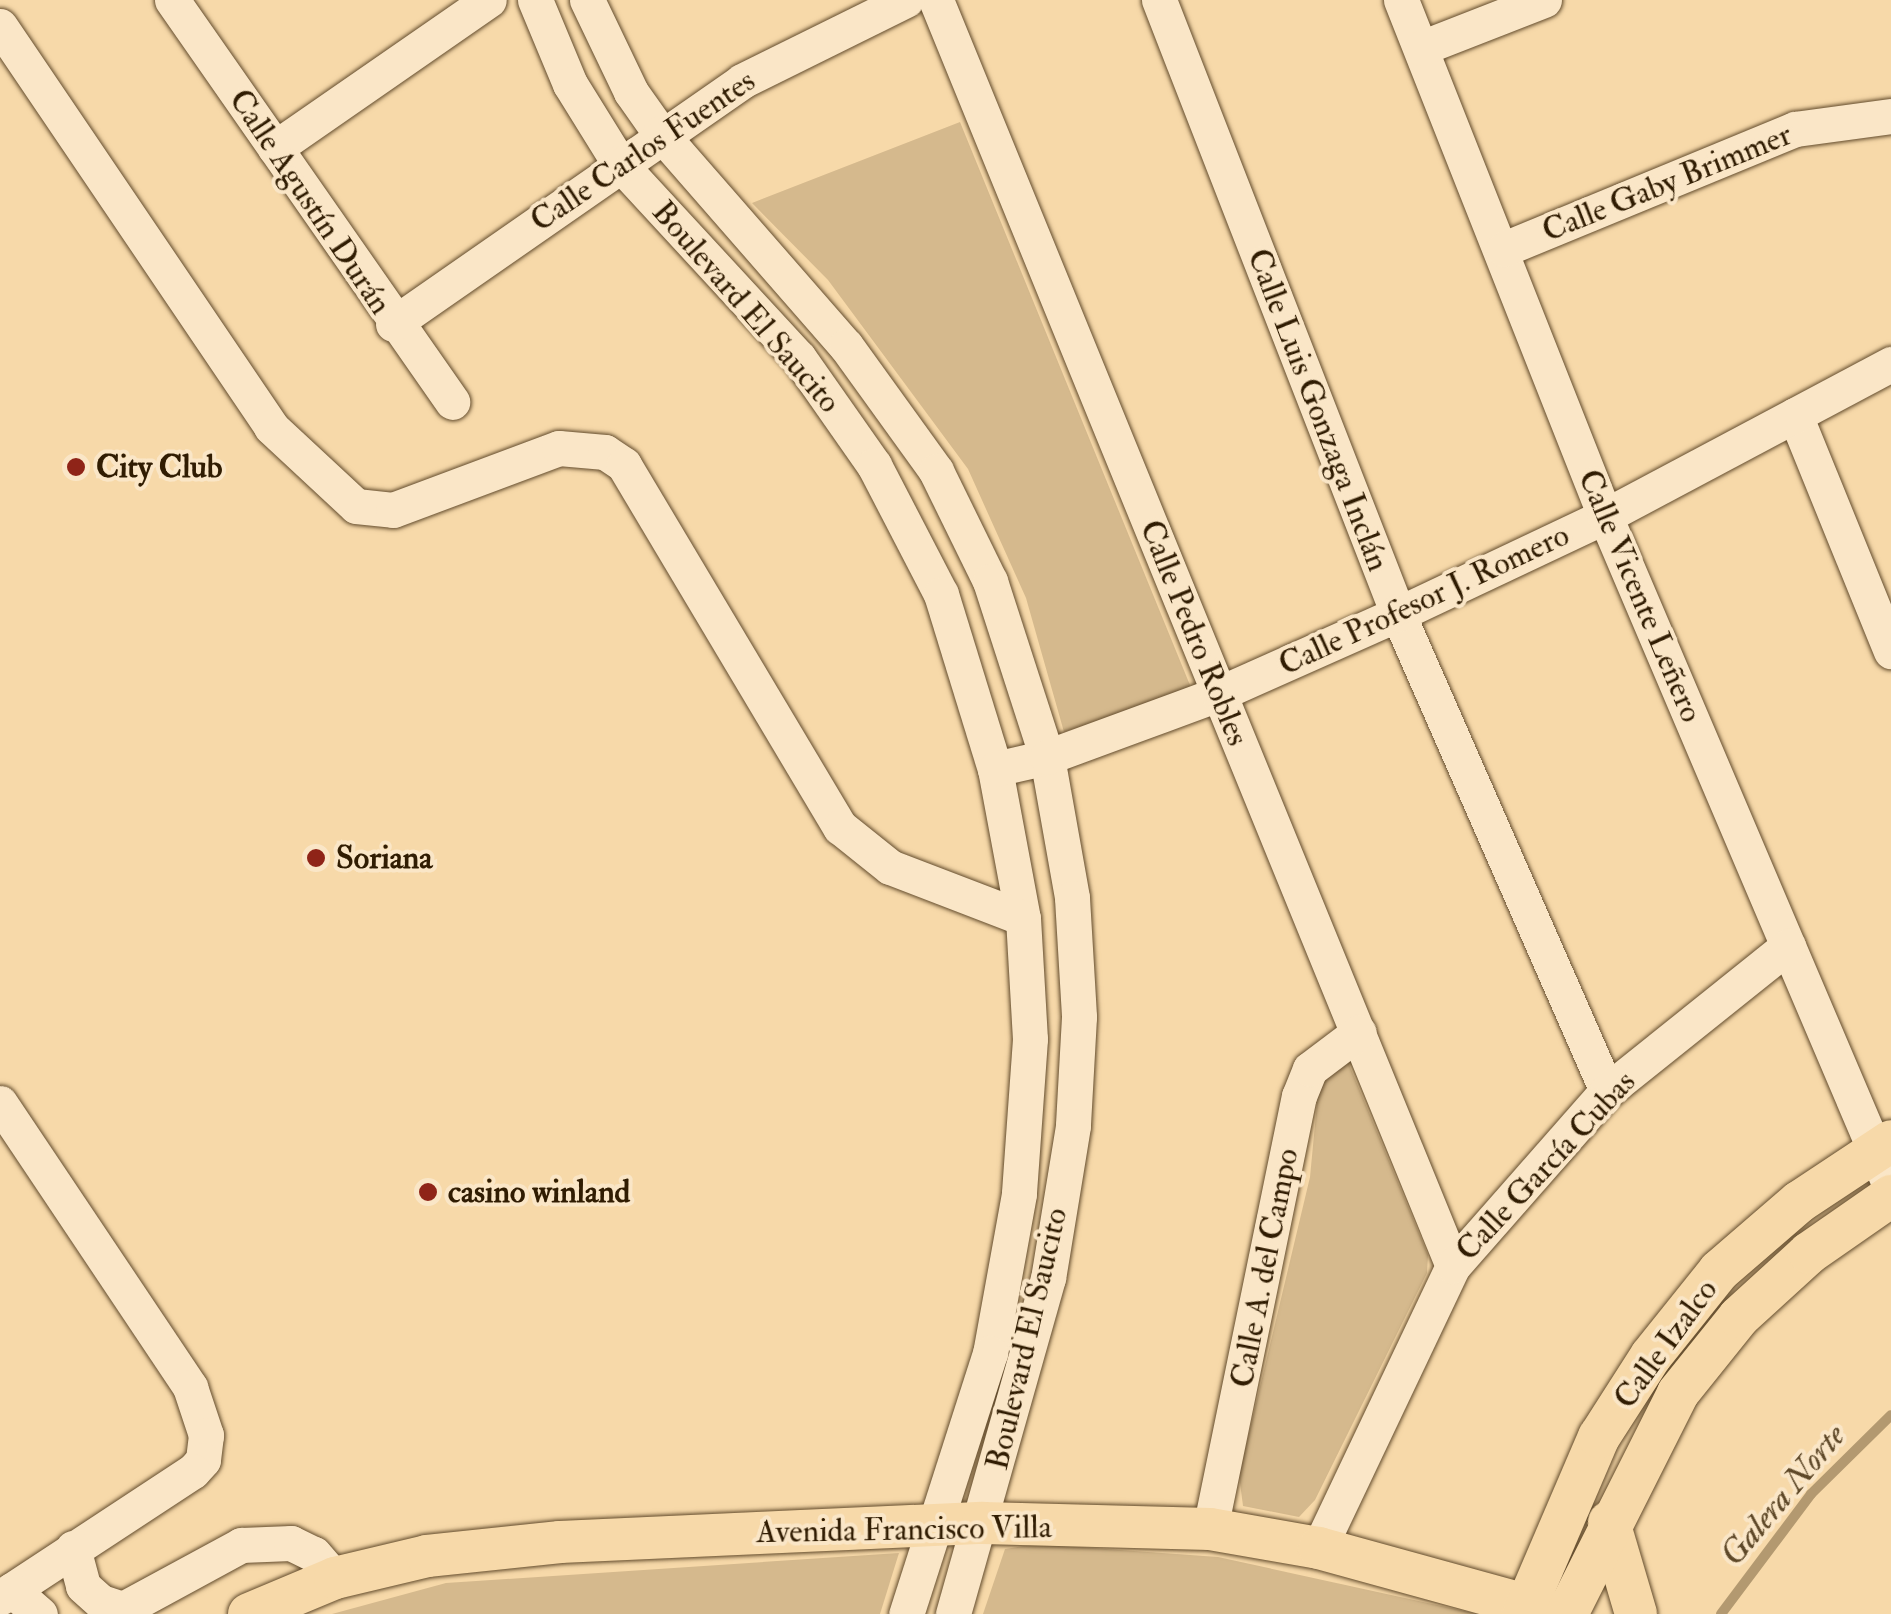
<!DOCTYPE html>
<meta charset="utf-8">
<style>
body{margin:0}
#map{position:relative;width:1891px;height:1614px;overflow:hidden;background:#f7d9a9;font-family:"IM FELL Double Pica",serif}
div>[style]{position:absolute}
.green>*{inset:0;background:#d5b98d}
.stream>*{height:10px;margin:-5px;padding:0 5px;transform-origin:5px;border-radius:5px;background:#b39970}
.roads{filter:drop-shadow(0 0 2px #624b2c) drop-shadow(0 0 2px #624b2c)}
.minor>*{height:35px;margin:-17.5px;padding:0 17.5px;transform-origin:17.5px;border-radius:17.5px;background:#fae6c7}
.major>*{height:42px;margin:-21px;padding:0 21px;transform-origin:21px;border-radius:21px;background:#f7d9a9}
.dots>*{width:28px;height:28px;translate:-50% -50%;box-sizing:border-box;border:5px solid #fae6c7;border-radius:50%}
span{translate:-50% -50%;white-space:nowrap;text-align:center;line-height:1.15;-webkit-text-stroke:8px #fae6c7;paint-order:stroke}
.street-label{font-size:32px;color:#301c02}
.poi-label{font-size:32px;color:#301c02;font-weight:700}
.left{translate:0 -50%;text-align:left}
.water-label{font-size:35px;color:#5e4828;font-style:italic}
</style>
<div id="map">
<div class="green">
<i style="clip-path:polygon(960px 122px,1192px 690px,1064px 732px,1026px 598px,968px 469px,828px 280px,752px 203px)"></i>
<i style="clip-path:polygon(1348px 1062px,1428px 1255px,1427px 1273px,1315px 1500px,1299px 1517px,1243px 1506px,1239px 1475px,1310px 1177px,1318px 1093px,1328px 1069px)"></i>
<i style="clip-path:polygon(1036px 1544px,1218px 1557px,1478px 1614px,983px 1614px,1005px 1549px)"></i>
<i style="clip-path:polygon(899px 1553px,880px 1614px,332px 1614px,446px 1583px)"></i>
</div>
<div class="stream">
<i style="left:1721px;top:1614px;width:150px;rotate:-53.1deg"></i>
<i style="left:1811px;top:1494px;width:112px;rotate:-44.6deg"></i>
</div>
<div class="roads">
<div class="minor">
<i style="left:172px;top:0;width:490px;rotate:55.1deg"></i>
<i style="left:535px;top:0;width:91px;rotate:67.4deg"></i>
<i style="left:570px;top:84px;width:93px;rotate:58.2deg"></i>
<i style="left:619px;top:163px;width:265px;rotate:47.3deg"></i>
<i style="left:799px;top:358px;width:131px;rotate:55deg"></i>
<i style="left:874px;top:465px;width:145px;rotate:62.6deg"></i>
<i style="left:941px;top:594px;width:183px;rotate:72.9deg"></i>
<i style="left:995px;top:769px;width:152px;rotate:79.4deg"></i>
<i style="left:1023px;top:918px;width:121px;rotate:86.7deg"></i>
<i style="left:1030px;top:1039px;width:155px;rotate:94.1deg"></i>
<i style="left:1019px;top:1194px;width:162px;rotate:100.3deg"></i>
<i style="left:990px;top:1353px;width:274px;rotate:107.8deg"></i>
<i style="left:587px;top:0;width:102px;rotate:64.4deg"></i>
<i style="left:631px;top:92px;width:50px;rotate:54.7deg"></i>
<i style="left:660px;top:133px;width:283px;rotate:48.9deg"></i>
<i style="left:846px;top:346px;width:154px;rotate:54.2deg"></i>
<i style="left:936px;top:471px;width:123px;rotate:63.9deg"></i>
<i style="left:990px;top:581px;width:185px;rotate:72.1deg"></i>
<i style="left:1047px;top:757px;width:143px;rotate:79.9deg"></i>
<i style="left:1072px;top:898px;width:119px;rotate:86.6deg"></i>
<i style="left:1079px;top:1017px;width:109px;rotate:93.2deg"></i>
<i style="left:1073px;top:1126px;width:154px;rotate:99.3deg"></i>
<i style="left:1048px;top:1278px;width:349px;rotate:105.8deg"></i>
<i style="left:936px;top:0;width:1367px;rotate:67.79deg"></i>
<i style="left:1159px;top:0;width:659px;rotate:68.73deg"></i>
<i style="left:1398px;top:614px;width:521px;rotate:66.34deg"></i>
<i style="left:1401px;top:0;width:555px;rotate:68.43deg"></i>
<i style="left:1605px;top:516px;width:730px;rotate:66.95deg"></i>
<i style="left:0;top:26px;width:484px;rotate:55.9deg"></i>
<i style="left:271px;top:427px;width:116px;rotate:42.9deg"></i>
<i style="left:356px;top:506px;width:37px;rotate:6deg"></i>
<i style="left:393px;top:510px;width:177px;rotate:-20.5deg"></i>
<i style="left:559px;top:448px;width:46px;rotate:5deg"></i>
<i style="left:605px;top:452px;width:23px;rotate:34deg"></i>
<i style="left:624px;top:465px;width:422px;rotate:59.2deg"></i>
<i style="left:840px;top:827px;width:64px;rotate:38.7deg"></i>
<i style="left:890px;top:867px;width:142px;rotate:21deg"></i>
<i style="left:1421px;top:48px;width:132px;rotate:-21.3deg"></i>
<i style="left:275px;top:148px;width:260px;rotate:-34.7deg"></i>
<i style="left:1504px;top:249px;width:315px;rotate:-22.4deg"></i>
<i style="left:1795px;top:129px;width:97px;rotate:-7.7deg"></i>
<i style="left:393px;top:324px;width:425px;rotate:-34.8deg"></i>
<i style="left:742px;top:81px;width:183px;rotate:-26.3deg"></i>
<i style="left:1795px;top:415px;width:255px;rotate:67.9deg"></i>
<i style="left:995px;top:769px;width:53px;rotate:-13deg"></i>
<i style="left:1047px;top:757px;width:182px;rotate:-20.2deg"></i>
<i style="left:1218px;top:694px;width:197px;rotate:-24deg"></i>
<i style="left:1398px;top:614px;width:229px;rotate:-25.3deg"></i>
<i style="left:1605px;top:516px;width:324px;rotate:-28deg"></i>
<i style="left:0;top:1103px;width:342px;rotate:56.2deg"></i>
<i style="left:190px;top:1387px;width:51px;rotate:71.6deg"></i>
<i style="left:206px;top:1435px;width:25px;rotate:97deg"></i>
<i style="left:203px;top:1460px;width:15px;rotate:132deg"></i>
<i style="left:193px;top:1471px;width:231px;rotate:146.7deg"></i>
<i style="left:1210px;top:1529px;width:442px;rotate:-78.4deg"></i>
<i style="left:1299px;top:1096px;width:29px;rotate:-68deg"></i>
<i style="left:1310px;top:1069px;width:61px;rotate:-37.1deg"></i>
<i style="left:73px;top:1548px;width:39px;rotate:75deg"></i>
<i style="left:83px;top:1586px;width:24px;rotate:42deg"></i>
<i style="left:101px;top:1602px;width:23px;rotate:18deg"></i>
<i style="left:1319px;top:1548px;width:312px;rotate:-64.6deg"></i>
<i style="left:1453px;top:1266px;width:233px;rotate:-48.7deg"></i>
<i style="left:1607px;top:1091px;width:232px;rotate:-38.7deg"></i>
<i style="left:12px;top:1590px;width:37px;rotate:41deg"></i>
<i style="left:114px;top:1614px;width:145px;rotate:-28.5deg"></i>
<i style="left:241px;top:1545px;width:50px;rotate:-2.3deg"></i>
<i style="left:291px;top:1543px;width:25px;rotate:26deg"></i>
<i style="left:314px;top:1554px;width:32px;rotate:49deg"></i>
</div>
<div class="major">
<i style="left:1609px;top:1522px;width:96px;rotate:73.6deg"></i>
<i style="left:249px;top:1614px;width:93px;rotate:-22.7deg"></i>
<i style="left:335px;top:1578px;width:95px;rotate:-13.4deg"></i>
<i style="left:427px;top:1556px;width:134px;rotate:-6deg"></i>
<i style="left:560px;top:1542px;width:423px;rotate:-2.6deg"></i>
<i style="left:983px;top:1523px;width:227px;rotate:1.5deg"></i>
<i style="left:1210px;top:1529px;width:111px;rotate:9.9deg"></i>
<i style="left:1319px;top:1548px;width:248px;rotate:15.4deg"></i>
<i style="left:1523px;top:1614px;width:193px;rotate:-66.8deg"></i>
<i style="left:1599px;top:1437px;width:96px;rotate:-57.3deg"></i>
<i style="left:1651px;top:1356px;width:109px;rotate:-51.3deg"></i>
<i style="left:1719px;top:1271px;width:106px;rotate:-40.8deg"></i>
<i style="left:1799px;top:1202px;width:110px;rotate:-33.5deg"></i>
<i style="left:1567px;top:1614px;width:247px;rotate:-63.3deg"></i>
<i style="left:1678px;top:1393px;width:97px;rotate:-51.2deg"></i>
<i style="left:1739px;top:1317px;width:95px;rotate:-42.4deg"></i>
<i style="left:1809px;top:1253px;width:100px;rotate:-34.8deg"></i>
</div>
</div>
<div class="dots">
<i style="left:76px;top:467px;background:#8f2418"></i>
<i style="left:316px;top:858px;background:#8f2418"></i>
<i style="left:428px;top:1192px;background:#8f2418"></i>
</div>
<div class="street-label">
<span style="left:643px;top:151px;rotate:-34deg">Calle Carlos Fuentes</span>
<span style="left:1667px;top:183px;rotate:-22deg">Calle Gaby Brimmer</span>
<span style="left:310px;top:202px;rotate:56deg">Calle Agustín Durán</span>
<span style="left:746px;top:307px;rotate:49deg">Boulevard El Saucito</span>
<span style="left:1318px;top:410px;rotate:69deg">Calle Luis Gonzaga Inclán</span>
<span style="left:1640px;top:596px;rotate:67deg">Calle Vicente Leñero</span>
<span style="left:1424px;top:600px;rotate:-25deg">Calle Profesor J. Romero</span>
<span style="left:1194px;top:633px;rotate:68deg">Calle Pedro Robles</span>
<span style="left:1546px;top:1166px;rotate:-47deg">Calle García Cubas</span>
<span style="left:1265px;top:1268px;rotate:-79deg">Calle A. del Campo</span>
<span style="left:1027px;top:1339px;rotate:-77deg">Boulevard El Saucito</span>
<span style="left:1666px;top:1344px;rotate:-54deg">Calle Izalco</span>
<span style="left:904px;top:1530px;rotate:-1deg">Avenida Francisco Villa</span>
</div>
<div class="poi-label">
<span class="left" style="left:96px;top:467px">City Club</span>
<span class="left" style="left:336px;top:858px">Soriana</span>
<span class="left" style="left:448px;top:1192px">casino winland</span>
</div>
<div class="water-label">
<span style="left:1783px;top:1495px;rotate:-50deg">Galera Norte</span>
</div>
</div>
